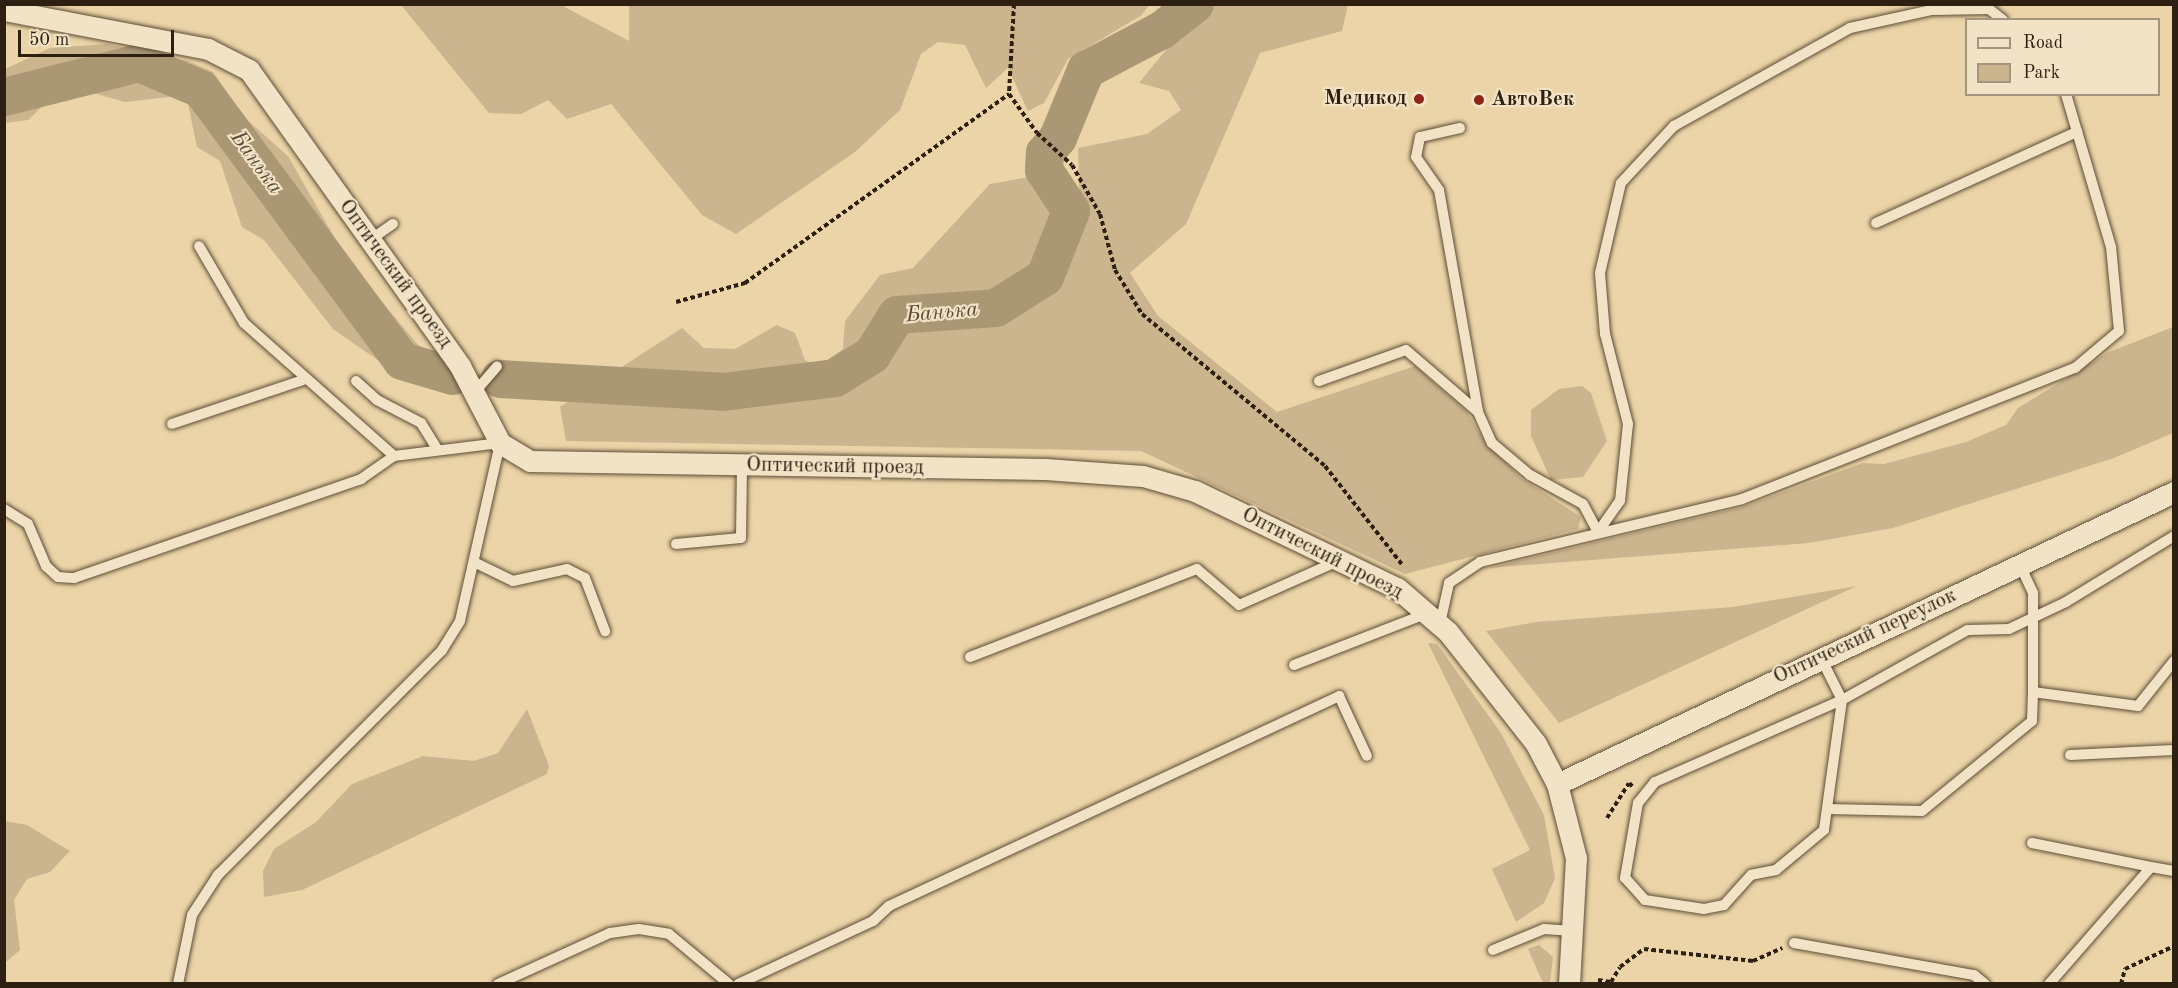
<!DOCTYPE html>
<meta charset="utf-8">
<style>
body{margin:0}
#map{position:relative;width:2178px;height:988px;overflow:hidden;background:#ebd4a7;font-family:"Old Standard TT",serif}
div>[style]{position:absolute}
.green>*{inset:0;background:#cbb58e}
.river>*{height:38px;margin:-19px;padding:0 19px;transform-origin:19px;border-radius:19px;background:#aa9774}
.path>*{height:4px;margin-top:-2px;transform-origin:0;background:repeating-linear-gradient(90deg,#2d2012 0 4.5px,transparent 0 7.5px)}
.roads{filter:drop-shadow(0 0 2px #5c4d37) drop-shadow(0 0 2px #5c4d37)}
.lane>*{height:10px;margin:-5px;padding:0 5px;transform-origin:5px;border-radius:5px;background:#f2e3c6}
.street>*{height:21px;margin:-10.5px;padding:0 10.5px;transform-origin:10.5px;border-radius:10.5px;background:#f2e3c6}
.dots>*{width:16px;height:16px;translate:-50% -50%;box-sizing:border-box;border:3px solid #f2e3c6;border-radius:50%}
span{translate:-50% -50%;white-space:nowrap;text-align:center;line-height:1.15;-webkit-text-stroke:4.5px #f2e3c6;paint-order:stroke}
.poi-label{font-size:21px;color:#2d2012;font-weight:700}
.right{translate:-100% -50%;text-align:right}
.left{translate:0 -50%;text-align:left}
.street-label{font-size:21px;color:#2d2012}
.water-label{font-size:22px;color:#594a34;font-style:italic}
.frame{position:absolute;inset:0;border:6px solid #2d2012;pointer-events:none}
.legend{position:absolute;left:1965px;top:18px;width:195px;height:78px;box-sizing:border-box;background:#f2e3c6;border:2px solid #a3957e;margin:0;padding:8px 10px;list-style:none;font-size:18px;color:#2d2012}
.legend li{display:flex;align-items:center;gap:12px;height:30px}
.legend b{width:30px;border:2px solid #a3957e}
.scale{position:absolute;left:18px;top:30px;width:156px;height:27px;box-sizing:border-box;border:3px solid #2d2012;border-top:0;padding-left:8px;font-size:18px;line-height:21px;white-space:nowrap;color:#2d2012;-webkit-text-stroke:4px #f2e3c6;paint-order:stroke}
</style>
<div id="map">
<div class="green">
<i style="clip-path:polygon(401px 5px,561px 5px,629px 41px,629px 5px,1149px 5px,1142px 15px,1068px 59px,1044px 103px,1028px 111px,1008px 68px,986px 88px,965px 45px,938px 42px,921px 54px,900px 110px,855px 152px,736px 234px,702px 215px,611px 104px,567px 119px,548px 100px,521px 114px,489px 113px)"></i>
<i style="clip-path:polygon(1175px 5px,1348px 5px,1342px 31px,1260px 53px,1186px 224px,1130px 273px,1158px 316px,1277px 412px,1415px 366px,1467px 412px,1485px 443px,1521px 478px,1581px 517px,1578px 529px,1405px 574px,1141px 451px,566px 441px,560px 407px,682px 328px,704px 348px,735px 349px,777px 325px,795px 333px,805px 360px,817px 367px,843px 349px,845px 321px,880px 275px,913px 268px,990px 184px,1034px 176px,1080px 213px,1078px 148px,1147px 134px,1181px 110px,1169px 91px,1139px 83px,1178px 35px)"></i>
<i style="clip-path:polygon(106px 44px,188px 61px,213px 72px,245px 118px,288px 156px,349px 263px,430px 359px,453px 376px,402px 377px,333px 329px,264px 240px,242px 227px,220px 161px,197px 147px,188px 104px,178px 96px,125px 102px,86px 91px,47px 102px,28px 120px,5px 123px,5px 69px,50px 48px)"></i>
<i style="clip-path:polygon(2173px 327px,2173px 433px,2114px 458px,1893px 528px,1809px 543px,1489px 568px,1742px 507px,1863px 463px,1884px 464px,1966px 442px,2006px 425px,2018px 408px,2109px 352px)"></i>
<i style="clip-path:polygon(1582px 386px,1591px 393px,1607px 441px,1583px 477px,1551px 480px,1531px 436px,1531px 410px,1559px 389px)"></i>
<i style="clip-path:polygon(1857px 586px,1559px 723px,1486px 631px,1536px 622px,1733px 607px)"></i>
<i style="clip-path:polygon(1428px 643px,1437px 644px,1501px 733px,1544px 815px,1555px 878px,1544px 903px,1516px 922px,1492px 869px,1530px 850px)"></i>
<i style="clip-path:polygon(527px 709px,549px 766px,547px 774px,302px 890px,264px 897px,263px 871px,274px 849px,316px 822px,352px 784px,423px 756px,474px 761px,498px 753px)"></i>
<i style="clip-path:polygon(5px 821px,27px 825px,70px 851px,50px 872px,27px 879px,14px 900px,20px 950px,5px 963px)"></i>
<i style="clip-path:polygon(1539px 945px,1553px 957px,1550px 983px,1543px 983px,1528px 949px)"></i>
</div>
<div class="river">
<i style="left:4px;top:97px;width:139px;rotate:-14.1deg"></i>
<i style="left:139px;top:63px;width:67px;rotate:22.8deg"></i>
<i style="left:201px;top:89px;width:338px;rotate:53.5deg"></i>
<i style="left:402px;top:361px;width:53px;rotate:16.4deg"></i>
<i style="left:500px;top:379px;width:223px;rotate:3.3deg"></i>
<i style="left:723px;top:392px;width:113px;rotate:-7.1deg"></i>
<i style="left:835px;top:378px;width:44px;rotate:-31.9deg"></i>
<i style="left:872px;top:355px;width:47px;rotate:-58deg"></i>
<i style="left:897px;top:315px;width:99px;rotate:-4deg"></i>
<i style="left:996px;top:308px;width:58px;rotate:-32.3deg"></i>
<i style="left:1045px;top:277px;width:71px;rotate:-68.5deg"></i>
<i style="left:1071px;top:211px;width:49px;rotate:-123.4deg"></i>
<i style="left:1044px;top:170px;width:17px;rotate:-87deg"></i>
<i style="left:1045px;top:153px;width:20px;rotate:-49deg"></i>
<i style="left:1058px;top:138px;width:74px;rotate:-67.6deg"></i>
<i style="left:1086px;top:70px;width:86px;rotate:-27.8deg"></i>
<i style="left:1162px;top:30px;width:42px;rotate:-38.2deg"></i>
</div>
<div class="path">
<i style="left:1014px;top:4px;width:90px;rotate:93.2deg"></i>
<i style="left:1009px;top:94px;width:48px;rotate:54.3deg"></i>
<i style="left:1037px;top:133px;width:47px;rotate:42.4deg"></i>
<i style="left:1072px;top:165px;width:56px;rotate:60.3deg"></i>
<i style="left:1100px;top:214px;width:58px;rotate:75deg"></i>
<i style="left:1115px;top:270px;width:52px;rotate:58.5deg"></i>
<i style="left:1142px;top:314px;width:238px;rotate:39.7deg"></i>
<i style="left:1325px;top:466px;width:127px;rotate:52deg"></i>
<i style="left:676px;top:302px;width:72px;rotate:-15.4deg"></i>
<i style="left:745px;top:283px;width:325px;rotate:-35.6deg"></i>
<i style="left:1607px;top:818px;width:41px;rotate:-57.8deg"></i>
<i style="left:1629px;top:783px;width:6px;rotate:45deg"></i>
<i style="left:1598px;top:980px;width:13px;rotate:9deg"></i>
<i style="left:1611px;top:982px;width:17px;rotate:-59deg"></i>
<i style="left:1620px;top:967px;width:30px;rotate:-37deg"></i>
<i style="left:1644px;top:949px;width:110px;rotate:6.3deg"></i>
<i style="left:1753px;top:961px;width:32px;rotate:-24deg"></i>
<i style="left:2121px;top:984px;width:16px;rotate:-75deg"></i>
<i style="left:2125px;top:969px;width:54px;rotate:-25.1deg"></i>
</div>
<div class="roads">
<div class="lane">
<i style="left:1460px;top:128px;width:41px;rotate:167.3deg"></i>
<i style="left:1420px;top:137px;width:20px;rotate:101deg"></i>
<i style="left:1416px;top:157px;width:40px;rotate:55.1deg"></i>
<i style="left:1439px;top:190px;width:225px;rotate:80deg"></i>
<i style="left:1876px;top:223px;width:221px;rotate:-24.4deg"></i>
<i style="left:370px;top:240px;width:28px;rotate:-35deg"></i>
<i style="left:356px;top:381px;width:28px;rotate:42deg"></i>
<i style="left:377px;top:400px;width:50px;rotate:27.6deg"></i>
<i style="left:421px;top:423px;width:31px;rotate:58deg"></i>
<i style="left:1319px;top:381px;width:92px;rotate:-19.6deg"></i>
<i style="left:1406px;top:350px;width:95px;rotate:40.7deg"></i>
<i style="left:1478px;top:412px;width:34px;rotate:66deg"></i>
<i style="left:1492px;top:443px;width:50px;rotate:40.1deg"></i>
<i style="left:1530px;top:475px;width:60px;rotate:28.7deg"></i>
<i style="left:1583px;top:504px;width:32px;rotate:62deg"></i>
<i style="left:1598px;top:532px;width:38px;rotate:-55deg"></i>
<i style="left:1620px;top:501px;width:77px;rotate:-84.1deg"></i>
<i style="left:1628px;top:424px;width:93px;rotate:-104.3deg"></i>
<i style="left:1605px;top:334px;width:61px;rotate:-94.7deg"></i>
<i style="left:1600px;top:273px;width:92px;rotate:-76.9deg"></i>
<i style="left:1621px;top:183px;width:78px;rotate:-47.1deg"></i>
<i style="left:1674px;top:126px;width:201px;rotate:-29.1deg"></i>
<i style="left:1850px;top:28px;width:84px;rotate:-12.4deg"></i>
<i style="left:1932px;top:10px;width:57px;rotate:-1deg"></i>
<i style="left:1989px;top:9px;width:18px;rotate:38deg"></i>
<i style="left:474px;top:393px;width:35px;rotate:-49deg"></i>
<i style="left:172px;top:424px;width:138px;rotate:-18.6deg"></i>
<i style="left:4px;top:509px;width:28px;rotate:32deg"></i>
<i style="left:28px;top:524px;width:46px;rotate:66.8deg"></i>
<i style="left:46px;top:566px;width:16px;rotate:43deg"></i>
<i style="left:58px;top:577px;width:16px;rotate:4deg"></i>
<i style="left:74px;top:578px;width:304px;rotate:-19deg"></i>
<i style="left:361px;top:479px;width:40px;rotate:-34.9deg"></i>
<i style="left:676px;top:544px;width:65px;rotate:-5.3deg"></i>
<i style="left:741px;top:538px;width:73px;rotate:-89.2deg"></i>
<i style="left:476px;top:563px;width:41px;rotate:25.9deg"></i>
<i style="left:513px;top:581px;width:55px;rotate:-12.5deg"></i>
<i style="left:567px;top:569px;width:20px;rotate:27deg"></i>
<i style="left:585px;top:578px;width:57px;rotate:69.3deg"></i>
<i style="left:2020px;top:565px;width:31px;rotate:65deg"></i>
<i style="left:2033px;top:593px;width:99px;rotate:90deg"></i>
<i style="left:1440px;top:624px;width:42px;rotate:-77.6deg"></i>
<i style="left:1449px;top:583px;width:37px;rotate:-34deg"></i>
<i style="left:1480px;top:562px;width:269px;rotate:-13.5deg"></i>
<i style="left:1742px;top:499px;width:358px;rotate:-21.5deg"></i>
<i style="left:2075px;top:368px;width:57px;rotate:-40.1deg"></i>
<i style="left:2119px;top:331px;width:84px;rotate:-95.4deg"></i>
<i style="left:2111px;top:247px;width:159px;rotate:-106.4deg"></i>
<i style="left:970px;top:657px;width:243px;rotate:-21.2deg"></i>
<i style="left:1197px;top:569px;width:55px;rotate:40.6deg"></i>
<i style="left:1239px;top:605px;width:108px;rotate:-24deg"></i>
<i style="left:1821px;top:658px;width:47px;rotate:63.4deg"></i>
<i style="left:1842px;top:700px;width:131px;rotate:97.9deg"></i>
<i style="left:1824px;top:830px;width:62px;rotate:140.2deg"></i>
<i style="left:1776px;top:870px;width:25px;rotate:169deg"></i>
<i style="left:1751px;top:875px;width:40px;rotate:132deg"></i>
<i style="left:1724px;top:905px;width:20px;rotate:169deg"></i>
<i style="left:1704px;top:909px;width:60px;rotate:-171.3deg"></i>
<i style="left:1645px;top:900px;width:30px;rotate:-132deg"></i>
<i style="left:1625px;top:878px;width:76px;rotate:-80.2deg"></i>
<i style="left:1638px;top:803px;width:27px;rotate:-51deg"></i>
<i style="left:1655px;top:782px;width:204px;rotate:-23.7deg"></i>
<i style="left:1842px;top:700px;width:144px;rotate:-29.1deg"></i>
<i style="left:1968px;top:630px;width:41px;rotate:-1.4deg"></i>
<i style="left:2009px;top:629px;width:63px;rotate:-25.3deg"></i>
<i style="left:2066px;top:602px;width:127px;rotate:-31.4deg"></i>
<i style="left:1294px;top:665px;width:144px;rotate:-21.2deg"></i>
<i style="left:2070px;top:755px;width:104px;rotate:-2.8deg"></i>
<i style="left:1827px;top:809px;width:95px;rotate:1.2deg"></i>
<i style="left:1922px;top:811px;width:142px;rotate:-39.3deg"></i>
<i style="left:2032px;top:721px;width:29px;rotate:-88deg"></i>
<i style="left:2033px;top:692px;width:106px;rotate:7.6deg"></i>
<i style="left:2138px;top:706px;width:58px;rotate:-51.3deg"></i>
<i style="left:2032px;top:843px;width:121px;rotate:11.4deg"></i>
<i style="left:1794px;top:943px;width:183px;rotate:10.1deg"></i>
<i style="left:1974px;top:975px;width:14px;rotate:39deg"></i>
<i style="left:1493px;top:950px;width:55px;rotate:-22.4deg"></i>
<i style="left:1544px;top:929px;width:29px;rotate:4deg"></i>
<i style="left:178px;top:984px;width:70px;rotate:-78.5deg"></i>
<i style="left:192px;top:915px;width:48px;rotate:-57deg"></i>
<i style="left:218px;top:875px;width:317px;rotate:-45.1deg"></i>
<i style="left:442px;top:650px;width:34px;rotate:-58deg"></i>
<i style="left:460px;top:621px;width:182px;rotate:-77.3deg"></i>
<i style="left:500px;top:443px;width:107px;rotate:173deg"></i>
<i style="left:394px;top:456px;width:200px;rotate:-138.4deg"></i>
<i style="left:244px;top:323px;width:89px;rotate:-120.3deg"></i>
<i style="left:498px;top:984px;width:123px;rotate:-24.5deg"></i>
<i style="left:610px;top:933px;width:29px;rotate:-8deg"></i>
<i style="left:639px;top:929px;width:30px;rotate:9deg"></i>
<i style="left:669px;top:934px;width:78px;rotate:39.8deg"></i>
<i style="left:738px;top:984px;width:149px;rotate:-25deg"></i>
<i style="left:873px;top:921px;width:22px;rotate:-43deg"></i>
<i style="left:889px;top:906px;width:497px;rotate:-25deg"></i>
<i style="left:1339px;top:696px;width:66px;rotate:65deg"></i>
<i style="left:2049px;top:984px;width:155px;rotate:-48.9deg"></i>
<i style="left:2151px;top:867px;width:23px;rotate:10deg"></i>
</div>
<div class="street">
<i style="left:4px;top:10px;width:208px;rotate:10.8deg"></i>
<i style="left:208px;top:49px;width:46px;rotate:27.1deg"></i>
<i style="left:249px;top:70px;width:364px;rotate:54.5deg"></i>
<i style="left:460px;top:366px;width:87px;rotate:62.5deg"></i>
<i style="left:500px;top:443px;width:35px;rotate:31deg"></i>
<i style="left:530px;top:461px;width:515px;rotate:0.89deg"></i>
<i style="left:1045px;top:469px;width:98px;rotate:4.1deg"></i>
<i style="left:1143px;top:476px;width:54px;rotate:16.1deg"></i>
<i style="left:1195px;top:491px;width:224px;rotate:25.7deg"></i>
<i style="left:1397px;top:588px;width:67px;rotate:40.8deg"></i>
<i style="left:1448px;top:632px;width:142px;rotate:51.8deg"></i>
<i style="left:1536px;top:744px;width:45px;rotate:62.3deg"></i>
<i style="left:1557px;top:784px;width:76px;rotate:75.6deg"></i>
<i style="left:1576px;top:858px;width:126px;rotate:93.2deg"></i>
<i style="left:1557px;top:784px;width:683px;rotate:-25.33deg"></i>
</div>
</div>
<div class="dots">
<i style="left:1419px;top:99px;background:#8f2418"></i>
<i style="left:1479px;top:100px;background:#8f2418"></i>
</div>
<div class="poi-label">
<span class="right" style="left:1407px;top:99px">Медикод</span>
<span class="left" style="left:1491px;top:100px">АвтоВек</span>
</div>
<div class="street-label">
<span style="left:395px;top:274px;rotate:54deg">Оптический проезд</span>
<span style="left:835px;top:467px;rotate:1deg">Оптический проезд</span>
<span style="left:1322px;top:554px;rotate:27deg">Оптический проезд</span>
<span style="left:1865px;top:637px;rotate:-25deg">Оптический переулок</span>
</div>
<div class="water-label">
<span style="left:256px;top:163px;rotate:54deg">Банька</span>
<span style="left:942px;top:313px;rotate:-5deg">Банька</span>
</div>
<div class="frame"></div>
<ul class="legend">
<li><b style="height:8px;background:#f2e3c6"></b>Road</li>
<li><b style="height:16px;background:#cbb58e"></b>Park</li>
</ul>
<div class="scale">50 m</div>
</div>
